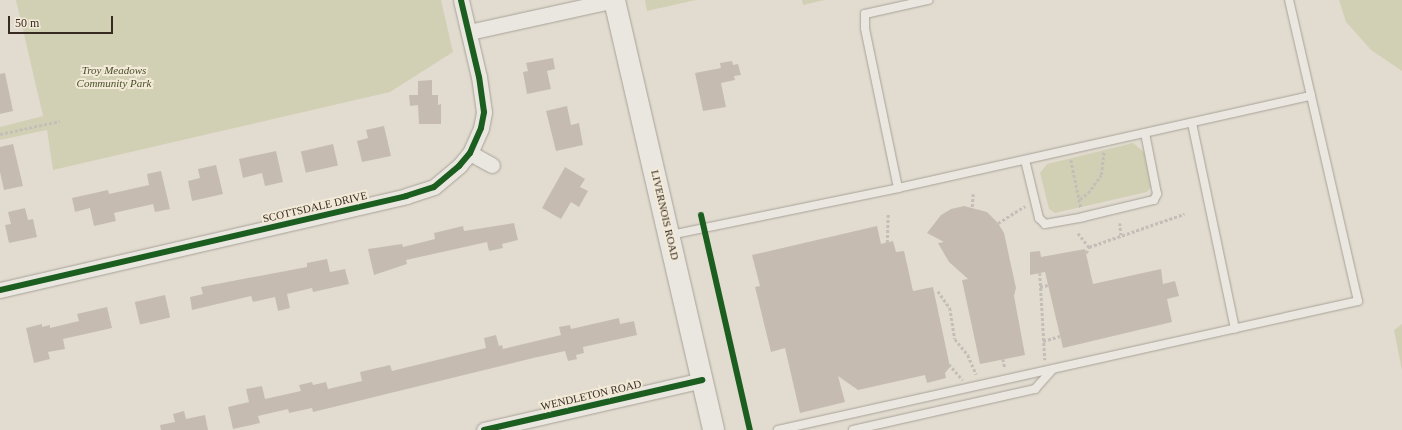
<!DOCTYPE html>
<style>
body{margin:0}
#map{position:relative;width:1402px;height:430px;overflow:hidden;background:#e2dcd0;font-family:"Times New Roman",serif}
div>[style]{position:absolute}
.green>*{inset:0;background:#d2d0b4}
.building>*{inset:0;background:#c5bbb1;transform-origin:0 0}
.path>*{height:2.5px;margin-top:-1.25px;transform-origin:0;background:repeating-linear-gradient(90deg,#c3beb7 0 3px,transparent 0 5px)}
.roads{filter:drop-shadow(0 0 1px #a8a198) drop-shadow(0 0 1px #a8a198)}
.lane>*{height:8px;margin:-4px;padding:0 4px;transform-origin:4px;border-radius:4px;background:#eae7e0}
.street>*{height:15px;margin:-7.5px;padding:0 7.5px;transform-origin:7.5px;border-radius:7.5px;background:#eae7e0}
.secondary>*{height:21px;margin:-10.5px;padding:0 10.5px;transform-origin:10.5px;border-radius:10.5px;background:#eae7e0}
.cycleway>*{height:6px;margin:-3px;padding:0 3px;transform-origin:3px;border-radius:3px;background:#1b5e20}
span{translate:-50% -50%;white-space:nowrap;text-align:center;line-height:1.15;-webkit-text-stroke:4px #f2e9d7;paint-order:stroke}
.park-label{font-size:11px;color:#48502a;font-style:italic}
.street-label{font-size:11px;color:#362a21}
.scale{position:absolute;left:8px;top:16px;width:105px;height:18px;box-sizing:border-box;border:2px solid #362a21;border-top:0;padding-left:5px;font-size:12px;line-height:14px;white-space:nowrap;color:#362a21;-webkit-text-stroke:3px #f2e9d7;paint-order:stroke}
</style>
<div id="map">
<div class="green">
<i style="clip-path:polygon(16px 0,441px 0,453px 52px,390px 92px,53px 170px,47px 130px,0 140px,0 127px,43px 116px)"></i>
<i style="clip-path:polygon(645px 0,696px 0,647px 11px)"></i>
<i style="clip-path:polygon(802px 0,825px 0,803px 5px)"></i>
<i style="clip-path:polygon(1339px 0,1402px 0,1402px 71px,1371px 50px,1346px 22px)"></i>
<i style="clip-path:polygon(1133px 143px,1144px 152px,1151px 187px,1147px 192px,1055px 213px,1049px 209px,1040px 173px,1047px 164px)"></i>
<i style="clip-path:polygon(1402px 324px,1402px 371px,1394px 330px)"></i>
</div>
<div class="building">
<i style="clip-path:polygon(553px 58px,555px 69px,547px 71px,551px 89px,527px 94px,523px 72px,528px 71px,526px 63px)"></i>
<i style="clip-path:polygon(732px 61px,733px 65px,738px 64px,741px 75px,734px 76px,735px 80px,721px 83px,726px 107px,703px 111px,695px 73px,721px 68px,720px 63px)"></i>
<i style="clip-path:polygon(5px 73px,13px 111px,0 114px,0 74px)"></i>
<i style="clip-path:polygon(432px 80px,432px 95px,438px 95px,438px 105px,441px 104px,441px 124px,419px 124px,418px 105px,410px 106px,409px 95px,418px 95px,418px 81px)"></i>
<i style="clip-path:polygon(567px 106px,571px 125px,579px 123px,583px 145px,556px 151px,546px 111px)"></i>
<i style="clip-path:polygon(384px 126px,391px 156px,362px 162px,357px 141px,368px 138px,366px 130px)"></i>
<i style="clip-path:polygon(13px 144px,23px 186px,4px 190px,0 172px,0 147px)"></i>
<i style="left:333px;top:144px;width:22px;height:33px;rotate:77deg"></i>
<i style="clip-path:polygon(276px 151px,283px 182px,265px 186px,262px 173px,243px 178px,239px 159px)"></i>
<i style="clip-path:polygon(216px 165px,223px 194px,192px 201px,188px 181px,200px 178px,198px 169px)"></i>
<i style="clip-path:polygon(565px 167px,585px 179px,580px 187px,588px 191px,579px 207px,571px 202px,561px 219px,542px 208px)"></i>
<i style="clip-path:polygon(161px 171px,170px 209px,155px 212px,153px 204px,114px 213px,116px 221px,94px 226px,90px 208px,75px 212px,72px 198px,108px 190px,109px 194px,149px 185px,147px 174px)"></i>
<i style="clip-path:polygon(964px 206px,987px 212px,998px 223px,1004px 233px,1016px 288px,1014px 296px,1025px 355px,980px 364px,962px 280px,968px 279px,949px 262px,938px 243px,944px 242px,927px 233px,941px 215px,951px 209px)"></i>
<i style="clip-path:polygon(25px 208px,28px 220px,33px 219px,37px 237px,9px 243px,5px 225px,11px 224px,8px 212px)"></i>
<i style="clip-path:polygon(514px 223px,518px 240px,502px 244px,503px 248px,489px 251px,487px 242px,406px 260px,407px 264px,374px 275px,368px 249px,402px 244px,403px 247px,435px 239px,434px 233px,463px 226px,464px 231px)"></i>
<i style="clip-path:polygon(877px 226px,881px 244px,893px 241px,896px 252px,904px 251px,913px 291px,933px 287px,950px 367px,945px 373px,946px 378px,927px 383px,925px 375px,858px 390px,838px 376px,845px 402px,800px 413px,785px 348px,771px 352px,755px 287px,760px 286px,752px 255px)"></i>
<i style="clip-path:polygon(1085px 249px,1093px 284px,1161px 269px,1163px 284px,1175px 281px,1179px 296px,1167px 299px,1172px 322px,1063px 348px,1045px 272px,1030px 275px,1030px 252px,1040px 251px,1041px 257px)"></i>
<i style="clip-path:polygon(327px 259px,330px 272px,345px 269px,349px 284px,313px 292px,312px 288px,287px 294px,290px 308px,278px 311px,275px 297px,253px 302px,251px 296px,192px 310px,190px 297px,203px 294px,201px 287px,307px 267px,307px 263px)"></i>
<i style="left:165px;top:295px;width:23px;height:31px;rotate:77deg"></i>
<i style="clip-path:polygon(107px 307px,112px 328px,63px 339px,65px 349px,48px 352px,50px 359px,34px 363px,26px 328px,42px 324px,42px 327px,50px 325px,50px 328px,79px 321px,77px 314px)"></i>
<i style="clip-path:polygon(619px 318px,620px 324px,634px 321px,637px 335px,583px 347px,584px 353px,576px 355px,577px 359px,568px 361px,565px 351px,533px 358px,313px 412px,312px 408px,289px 413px,288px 409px,258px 416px,260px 423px,233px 429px,228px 407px,249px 402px,246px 389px,262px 386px,265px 399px,301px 391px,299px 385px,312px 382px,313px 385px,326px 382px,328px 389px,362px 381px,360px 372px,390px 365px,392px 371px,486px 348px,484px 338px,496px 335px,499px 346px,502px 345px,503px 349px,561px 335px,559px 327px,570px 325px,571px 329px)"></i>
<i style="clip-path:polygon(184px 411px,186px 419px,205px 415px,208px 430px,161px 430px,160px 425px,175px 422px,173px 414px)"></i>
</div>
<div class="path">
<i style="left:0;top:134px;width:61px;rotate:-12.2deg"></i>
<i style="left:1071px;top:160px;width:49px;rotate:78.2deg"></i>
<i style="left:1080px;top:199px;width:10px;rotate:-37deg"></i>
<i style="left:1088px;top:193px;width:22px;rotate:-54deg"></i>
<i style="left:1101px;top:175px;width:23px;rotate:-83deg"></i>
<i style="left:972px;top:207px;width:13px;rotate:-86deg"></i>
<i style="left:998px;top:223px;width:32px;rotate:-32deg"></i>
<i style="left:1120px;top:223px;width:12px;rotate:85deg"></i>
<i style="left:1078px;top:233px;width:18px;rotate:52deg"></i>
<i style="left:887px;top:243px;width:30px;rotate:-88deg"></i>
<i style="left:1086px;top:253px;width:7px;rotate:-63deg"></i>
<i style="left:1089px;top:247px;width:101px;rotate:-19.2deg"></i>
<i style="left:1040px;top:273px;width:87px;rotate:86.7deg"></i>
<i style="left:1040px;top:287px;width:8px;rotate:-14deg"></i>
<i style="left:938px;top:291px;width:21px;rotate:55deg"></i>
<i style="left:950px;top:308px;width:31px;rotate:81deg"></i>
<i style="left:955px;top:339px;width:21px;rotate:51deg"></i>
<i style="left:968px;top:355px;width:21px;rotate:67deg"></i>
<i style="left:1043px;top:341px;width:18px;rotate:-16deg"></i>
<i style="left:1003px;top:359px;width:9px;rotate:77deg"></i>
<i style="left:949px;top:364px;width:21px;rotate:49deg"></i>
</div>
<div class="roads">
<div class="lane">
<i style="left:1192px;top:123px;width:210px;rotate:78.2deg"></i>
<i style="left:1025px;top:160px;width:60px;rotate:76.4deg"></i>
<i style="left:1039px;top:218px;width:8px;rotate:45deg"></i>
<i style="left:1045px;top:224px;width:39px;rotate:-10deg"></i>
<i style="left:1083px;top:217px;width:73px;rotate:-13.5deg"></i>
<i style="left:1154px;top:200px;width:7px;rotate:-63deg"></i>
<i style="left:1157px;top:194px;width:62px;rotate:-101.1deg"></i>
<i style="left:898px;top:188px;width:163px;rotate:-101.7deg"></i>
<i style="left:865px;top:28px;width:14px;rotate:-90deg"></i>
<i style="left:865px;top:14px;width:65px;rotate:-12.5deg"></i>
<i style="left:670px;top:235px;width:233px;rotate:-11.6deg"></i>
<i style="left:898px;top:188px;width:423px;rotate:-12.6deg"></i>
<i style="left:778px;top:430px;width:594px;rotate:-12.54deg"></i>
<i style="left:1358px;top:301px;width:309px;rotate:-102.9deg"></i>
<i style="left:853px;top:430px;width:187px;rotate:-12.7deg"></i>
<i style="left:1035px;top:389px;width:27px;rotate:-48deg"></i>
</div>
<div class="street">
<i style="left:469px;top:32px;width:148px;rotate:-12.4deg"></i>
<i style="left:470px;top:153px;width:25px;rotate:29deg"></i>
<i style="left:0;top:290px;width:417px;rotate:-13deg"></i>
<i style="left:406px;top:196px;width:29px;rotate:-18deg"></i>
<i style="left:434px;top:187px;width:33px;rotate:-40deg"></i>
<i style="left:459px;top:166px;width:17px;rotate:-50deg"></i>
<i style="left:470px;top:153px;width:27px;rotate:-66deg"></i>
<i style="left:481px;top:128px;width:16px;rotate:-79deg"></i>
<i style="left:484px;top:112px;width:35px;rotate:-98deg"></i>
<i style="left:479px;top:77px;width:79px;rotate:-103.2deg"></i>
<i style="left:484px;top:430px;width:224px;rotate:-12.9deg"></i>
</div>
<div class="secondary">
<i style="left:614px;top:0;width:441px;rotate:77deg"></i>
</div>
</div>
<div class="cycleway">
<i style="left:701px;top:215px;width:221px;rotate:77.2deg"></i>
<i style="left:0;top:290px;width:417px;rotate:-13deg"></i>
<i style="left:406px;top:196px;width:29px;rotate:-18deg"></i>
<i style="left:434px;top:187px;width:33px;rotate:-40deg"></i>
<i style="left:459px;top:166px;width:17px;rotate:-50deg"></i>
<i style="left:470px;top:153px;width:27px;rotate:-66deg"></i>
<i style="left:481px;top:128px;width:16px;rotate:-79deg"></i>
<i style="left:484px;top:112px;width:35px;rotate:-98deg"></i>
<i style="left:479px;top:77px;width:79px;rotate:-103.2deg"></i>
<i style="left:484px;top:430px;width:224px;rotate:-12.9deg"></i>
</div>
<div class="park-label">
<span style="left:114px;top:77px">Troy Meadows<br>Community Park</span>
</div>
<div class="street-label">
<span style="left:315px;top:207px;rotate:-13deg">SCOTTSDALE DRIVE</span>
<span style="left:665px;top:215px;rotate:77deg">LIVERNOIS ROAD</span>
<span style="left:591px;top:395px;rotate:-13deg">WENDLETON ROAD</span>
</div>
<div class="scale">50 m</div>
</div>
